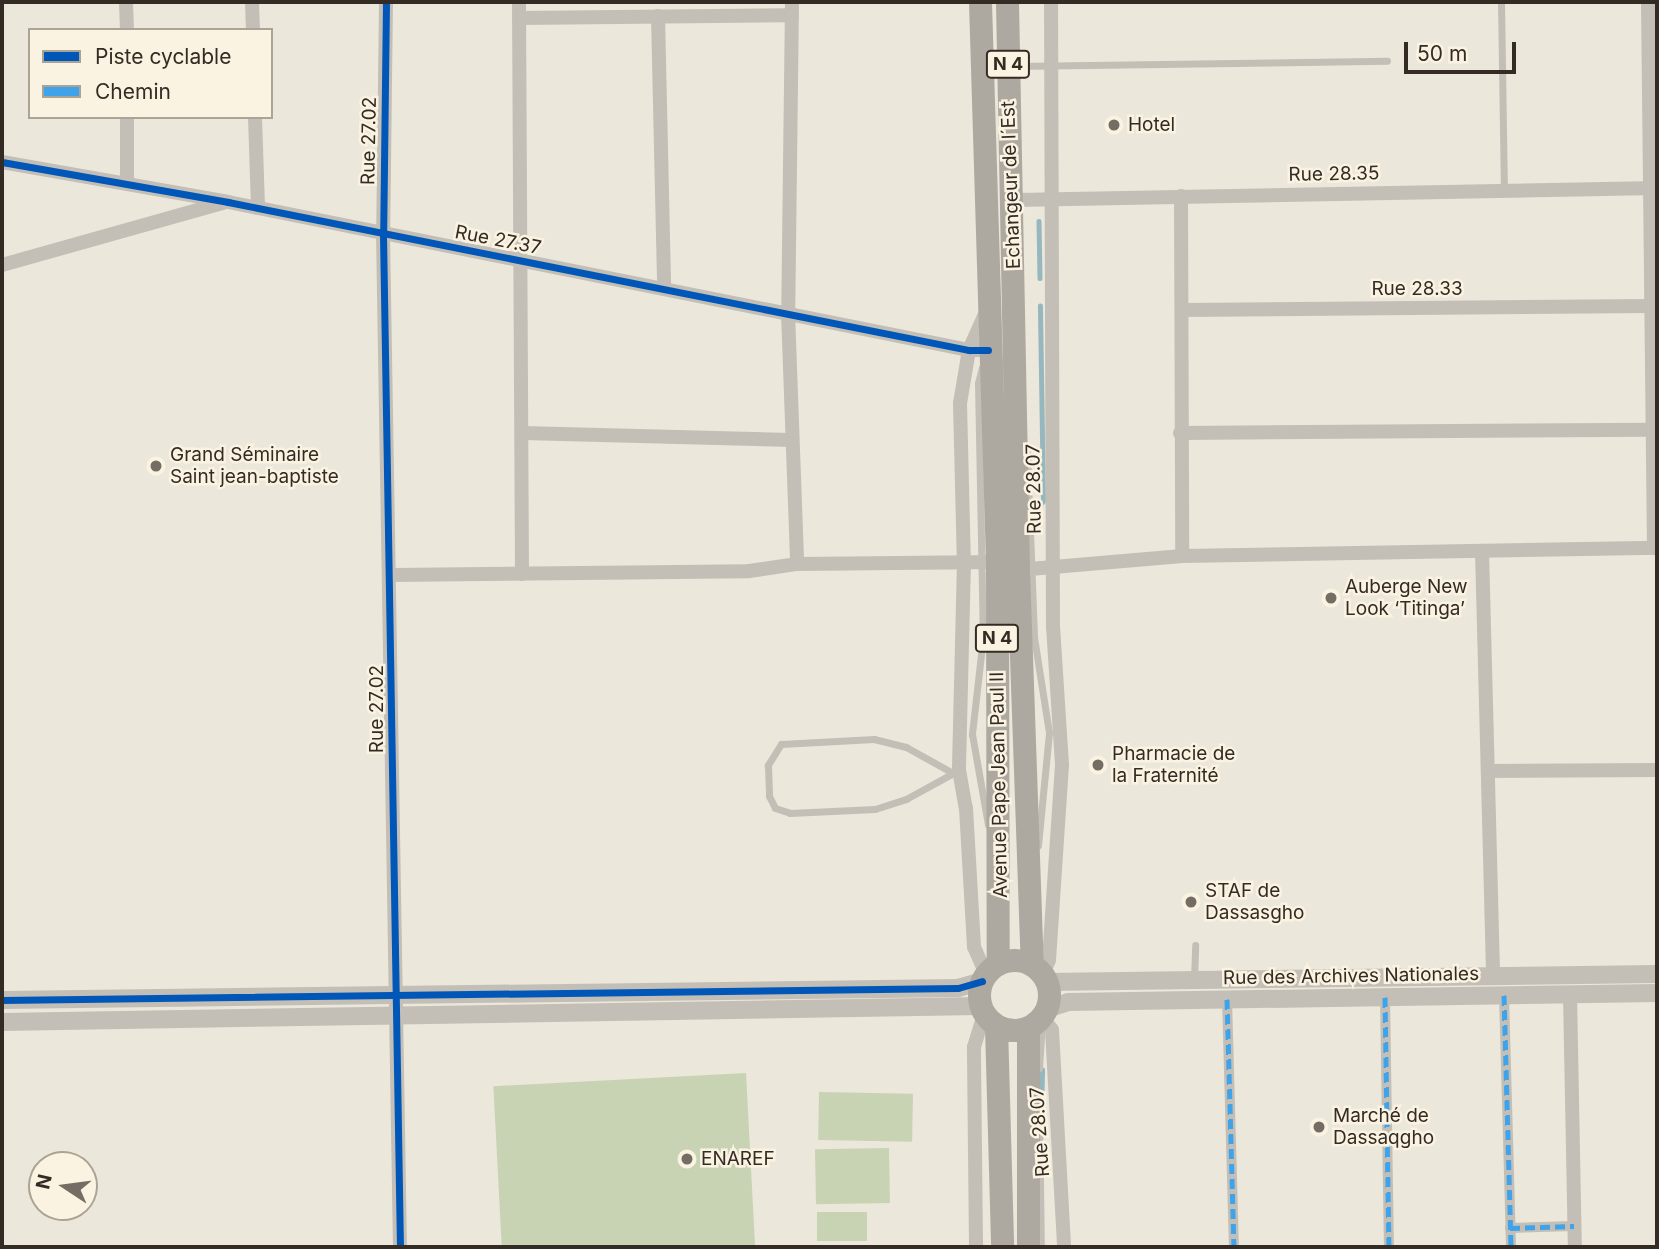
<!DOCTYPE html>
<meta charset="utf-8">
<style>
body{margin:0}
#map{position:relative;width:1659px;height:1249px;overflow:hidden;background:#ece7db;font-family:Inter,sans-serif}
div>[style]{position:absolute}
.green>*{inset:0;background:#c8d3b4;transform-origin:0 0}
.stream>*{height:4.5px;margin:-2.25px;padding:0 2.25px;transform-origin:2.25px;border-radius:2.25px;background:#97b7be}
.service>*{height:7px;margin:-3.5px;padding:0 3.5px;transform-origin:3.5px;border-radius:3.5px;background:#c4bfb6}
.pedestrian>*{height:10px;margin:-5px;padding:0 5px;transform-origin:5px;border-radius:5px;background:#c4bfb6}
.minor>*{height:14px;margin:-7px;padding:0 7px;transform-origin:7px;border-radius:7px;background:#c4bfb6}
.tertiary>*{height:18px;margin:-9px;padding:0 9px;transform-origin:9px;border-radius:9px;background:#c4bfb6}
.trunk>*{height:23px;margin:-11.5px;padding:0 11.5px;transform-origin:11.5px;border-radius:11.5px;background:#aea9a0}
.trunk>.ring{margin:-11.5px;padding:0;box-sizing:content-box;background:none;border:23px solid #aea9a0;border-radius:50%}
.quiet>*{height:5px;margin-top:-2.5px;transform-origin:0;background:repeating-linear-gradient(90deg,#3ea3eb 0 10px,transparent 0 15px)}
.cycleway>*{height:7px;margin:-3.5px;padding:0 3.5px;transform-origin:3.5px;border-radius:3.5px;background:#0057b8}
.dots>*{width:19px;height:19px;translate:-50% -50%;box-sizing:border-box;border:4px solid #faf3e1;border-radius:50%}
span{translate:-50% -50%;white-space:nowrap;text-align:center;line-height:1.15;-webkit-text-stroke:5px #faf3e1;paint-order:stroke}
.shield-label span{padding:2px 5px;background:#faf3e1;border:2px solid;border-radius:5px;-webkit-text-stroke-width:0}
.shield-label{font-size:18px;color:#342c24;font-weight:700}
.poi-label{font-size:19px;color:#342c24}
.left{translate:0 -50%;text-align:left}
.street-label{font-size:19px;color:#342c24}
.frame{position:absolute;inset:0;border:4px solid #342c24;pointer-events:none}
.legend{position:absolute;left:28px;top:28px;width:245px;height:91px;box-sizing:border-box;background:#faf3e1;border:2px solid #aba395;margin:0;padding:9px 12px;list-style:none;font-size:21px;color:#342c24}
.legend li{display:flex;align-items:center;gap:14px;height:35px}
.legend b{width:35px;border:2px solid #aba395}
.north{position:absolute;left:28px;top:1151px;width:70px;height:70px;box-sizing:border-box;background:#faf3e1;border:2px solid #aba395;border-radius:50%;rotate:283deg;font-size:19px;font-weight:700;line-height:28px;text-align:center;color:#342c24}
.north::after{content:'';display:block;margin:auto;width:24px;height:32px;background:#746d64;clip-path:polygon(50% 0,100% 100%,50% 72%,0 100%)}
.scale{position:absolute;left:1404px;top:42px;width:112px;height:32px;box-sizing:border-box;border:4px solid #342c24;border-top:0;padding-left:9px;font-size:21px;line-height:24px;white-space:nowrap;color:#342c24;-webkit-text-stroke:5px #faf3e1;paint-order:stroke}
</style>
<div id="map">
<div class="green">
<i style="left:746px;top:1073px;width:174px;height:253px;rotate:87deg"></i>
<i style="left:819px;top:1092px;width:94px;height:48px;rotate:1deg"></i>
<i style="left:889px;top:1148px;width:55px;height:74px;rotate:89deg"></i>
<i style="left:817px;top:1212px;width:50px;height:29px"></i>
</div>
<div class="stream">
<i style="left:1039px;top:221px;width:57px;rotate:89deg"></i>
<i style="left:1031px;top:515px;width:18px;rotate:-49deg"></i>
<i style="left:1043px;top:501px;width:195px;rotate:-90.9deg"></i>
<i style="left:1041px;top:1112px;width:42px;rotate:-88.6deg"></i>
</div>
<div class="service">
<i style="left:1501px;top:2px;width:189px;rotate:89.1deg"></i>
<i style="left:1014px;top:66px;width:373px;rotate:-0.8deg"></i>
<i style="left:982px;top:367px;width:16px;rotate:104deg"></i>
<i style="left:978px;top:383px;width:254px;rotate:88.9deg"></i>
<i style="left:983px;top:637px;width:98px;rotate:96.5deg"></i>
<i style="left:972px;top:734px;width:92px;rotate:80deg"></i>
<i style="left:1027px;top:453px;width:184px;rotate:87.8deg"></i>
<i style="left:1034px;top:637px;width:97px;rotate:81.1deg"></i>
<i style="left:1049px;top:733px;width:113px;rotate:95.6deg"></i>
<i style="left:951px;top:772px;width:51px;rotate:-150.9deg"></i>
<i style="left:906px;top:747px;width:33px;rotate:-166deg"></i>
<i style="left:874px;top:739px;width:93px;rotate:176.9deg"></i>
<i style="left:781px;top:744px;width:25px;rotate:122deg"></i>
<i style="left:768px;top:765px;width:31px;rotate:88deg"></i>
<i style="left:769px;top:796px;width:13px;rotate:63deg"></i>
<i style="left:775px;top:808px;width:16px;rotate:18deg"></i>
<i style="left:790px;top:813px;width:85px;rotate:-2.7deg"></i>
<i style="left:875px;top:809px;width:33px;rotate:-18deg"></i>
<i style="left:906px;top:799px;width:60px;rotate:-28.7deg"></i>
<i style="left:1194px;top:980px;width:35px;rotate:-88deg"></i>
<i style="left:1039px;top:1068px;width:47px;rotate:-86.3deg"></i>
<i style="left:1039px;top:1111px;width:136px;rotate:89.2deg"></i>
</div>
<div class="pedestrian">
<i style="left:1504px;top:995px;width:252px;rotate:88.4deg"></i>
<i style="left:1385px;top:997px;width:250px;rotate:89.1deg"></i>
<i style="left:1227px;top:999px;width:248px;rotate:88.4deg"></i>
<i style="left:1510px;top:1228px;width:64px;rotate:-1.8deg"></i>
</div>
<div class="minor">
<i style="left:126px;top:2px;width:28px;rotate:88deg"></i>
<i style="left:252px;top:2px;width:28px;rotate:88deg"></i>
<i style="left:386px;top:2px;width:232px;rotate:90.7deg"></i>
<i style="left:383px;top:234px;width:1013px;rotate:89.04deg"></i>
<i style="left:519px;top:2px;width:572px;rotate:89.7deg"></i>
<i style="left:792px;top:2px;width:311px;rotate:90.7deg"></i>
<i style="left:788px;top:313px;width:251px;rotate:87.9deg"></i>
<i style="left:1648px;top:2px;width:546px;rotate:89.37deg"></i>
<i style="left:658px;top:16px;width:273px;rotate:88.7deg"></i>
<i style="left:519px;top:18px;width:273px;rotate:-0.6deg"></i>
<i style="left:127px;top:117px;width:66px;rotate:90deg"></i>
<i style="left:255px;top:117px;width:91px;rotate:88.1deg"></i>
<i style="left:2px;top:162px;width:230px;rotate:10deg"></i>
<i style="left:228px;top:202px;width:756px;rotate:11.3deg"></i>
<i style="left:969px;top:350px;width:19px"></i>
<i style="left:1181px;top:196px;width:360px;rotate:89.8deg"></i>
<i style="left:1011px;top:200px;width:646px;rotate:-1.06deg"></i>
<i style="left:2px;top:265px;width:230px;rotate:-15.7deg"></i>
<i style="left:1184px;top:310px;width:466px;rotate:-0.5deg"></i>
<i style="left:985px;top:314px;width:39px;rotate:114deg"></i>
<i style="left:969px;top:350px;width:54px;rotate:99.6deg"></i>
<i style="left:960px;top:403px;width:159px;rotate:88.6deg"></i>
<i style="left:964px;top:562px;width:208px;rotate:91.4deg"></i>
<i style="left:959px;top:770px;width:39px;rotate:80deg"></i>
<i style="left:966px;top:808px;width:139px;rotate:86.7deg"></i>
<i style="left:974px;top:947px;width:30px;rotate:66deg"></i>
<i style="left:523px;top:433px;width:268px;rotate:1.5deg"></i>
<i style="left:1180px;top:433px;width:472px;rotate:-0.4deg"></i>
<i style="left:1482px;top:551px;width:425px;rotate:88.5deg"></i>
<i style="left:1018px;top:570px;width:165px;rotate:-4.9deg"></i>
<i style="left:1182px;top:556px;width:475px;rotate:-1deg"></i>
<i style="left:392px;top:575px;width:357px;rotate:-0.6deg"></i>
<i style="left:749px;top:571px;width:49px;rotate:-8.3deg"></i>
<i style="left:797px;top:564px;width:200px;rotate:-0.6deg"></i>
<i style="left:1488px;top:771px;width:169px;rotate:-0.3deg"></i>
<i style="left:1043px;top:974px;width:15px;rotate:-67deg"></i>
<i style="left:1049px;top:960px;width:195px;rotate:-86.2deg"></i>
<i style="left:1062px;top:765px;width:138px;rotate:-93.7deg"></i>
<i style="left:1053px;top:627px;width:625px;rotate:-90.18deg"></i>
<i style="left:1570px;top:994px;width:253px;rotate:88.9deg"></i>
<i style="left:1042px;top:1017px;width:16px;rotate:52deg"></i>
<i style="left:1052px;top:1030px;width:217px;rotate:86.8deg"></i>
<i style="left:976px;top:1247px;width:200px;rotate:-90.6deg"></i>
<i style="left:974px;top:1047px;width:34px;rotate:-73deg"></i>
</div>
<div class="tertiary">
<i style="left:1047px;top:982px;width:610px;rotate:-0.75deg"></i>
<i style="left:2px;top:1000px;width:956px;rotate:-0.72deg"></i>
<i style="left:958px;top:988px;width:25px;rotate:-16deg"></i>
<i style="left:1047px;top:1009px;width:22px;rotate:-18deg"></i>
<i style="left:1068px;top:1002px;width:589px;rotate:-0.88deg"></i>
<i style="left:2px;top:1022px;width:978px;rotate:-0.94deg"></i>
</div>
<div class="trunk">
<i style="left:980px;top:2px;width:560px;rotate:88.26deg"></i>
<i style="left:997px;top:562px;width:402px;rotate:89.9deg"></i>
<i style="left:1007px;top:2px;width:568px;rotate:88.89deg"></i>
<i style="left:1018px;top:570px;width:395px;rotate:88deg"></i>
<i class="ring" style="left:979px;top:960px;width:47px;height:47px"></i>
<i style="left:996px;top:1026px;width:221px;rotate:88.4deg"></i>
<i style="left:1028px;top:1247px;width:219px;rotate:-90deg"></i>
</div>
<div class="quiet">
<i style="left:1504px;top:995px;width:252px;rotate:88.4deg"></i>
<i style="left:1385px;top:997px;width:250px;rotate:89.1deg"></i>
<i style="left:1227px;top:999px;width:248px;rotate:88.4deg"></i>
<i style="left:1510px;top:1228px;width:64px;rotate:-1.8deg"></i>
</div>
<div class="cycleway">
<i style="left:386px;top:2px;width:232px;rotate:90.7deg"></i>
<i style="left:383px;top:234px;width:1013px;rotate:89.04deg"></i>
<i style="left:2px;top:162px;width:230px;rotate:10deg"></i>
<i style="left:228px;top:202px;width:756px;rotate:11.3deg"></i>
<i style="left:969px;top:350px;width:19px"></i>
<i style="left:2px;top:1000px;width:956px;rotate:-0.72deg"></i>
<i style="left:958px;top:988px;width:25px;rotate:-16deg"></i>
</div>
<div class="dots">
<i style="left:1114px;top:125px;background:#746d64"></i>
<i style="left:156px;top:466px;background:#746d64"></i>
<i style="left:1331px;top:598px;background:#746d64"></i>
<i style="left:1098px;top:765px;background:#746d64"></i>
<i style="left:1191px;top:902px;background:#746d64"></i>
<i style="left:1319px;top:1127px;background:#746d64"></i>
<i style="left:687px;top:1159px;background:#746d64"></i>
</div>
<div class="shield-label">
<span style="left:1008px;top:64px">N 4</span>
<span style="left:997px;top:638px">N 4</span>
</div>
<div class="poi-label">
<span class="left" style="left:1128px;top:125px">Hotel</span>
<span class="left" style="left:170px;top:466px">Grand Séminaire<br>Saint jean-baptiste</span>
<span class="left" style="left:1345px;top:598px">Auberge New<br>Look ‘Titinga’</span>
<span class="left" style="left:1112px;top:765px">Pharmacie de<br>la Fraternité</span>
<span class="left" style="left:1205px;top:902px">STAF de<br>Dassasgho</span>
<span class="left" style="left:1333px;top:1127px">Marché de<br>Dassaqgho</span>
<span class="left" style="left:701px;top:1159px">ENAREF</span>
</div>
<div class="street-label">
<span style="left:369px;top:141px;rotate:-89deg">Rue 27.02</span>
<span style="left:1334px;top:174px;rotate:-1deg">Rue 28.35</span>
<span style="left:1011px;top:185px;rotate:-92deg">Echangeur de l´Est</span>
<span style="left:498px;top:240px;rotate:11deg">Rue 27.37</span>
<span style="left:1417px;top:289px">Rue 28.33</span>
<span style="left:1034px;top:489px;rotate:-91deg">Rue 28.07</span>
<span style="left:377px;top:709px;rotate:-90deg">Rue 27.02</span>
<span style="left:999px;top:785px;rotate:-91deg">Avenue Pape Jean Paul II</span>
<span style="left:1351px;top:976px;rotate:-1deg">Rue des Archives Nationales</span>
<span style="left:1040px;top:1132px;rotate:-94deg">Rue 28.07</span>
</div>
<div class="frame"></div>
<ul class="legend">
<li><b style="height:9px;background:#0057b8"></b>Piste cyclable</li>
<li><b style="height:9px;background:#3ea3eb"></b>Chemin</li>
</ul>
<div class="north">N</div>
<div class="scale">50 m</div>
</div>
